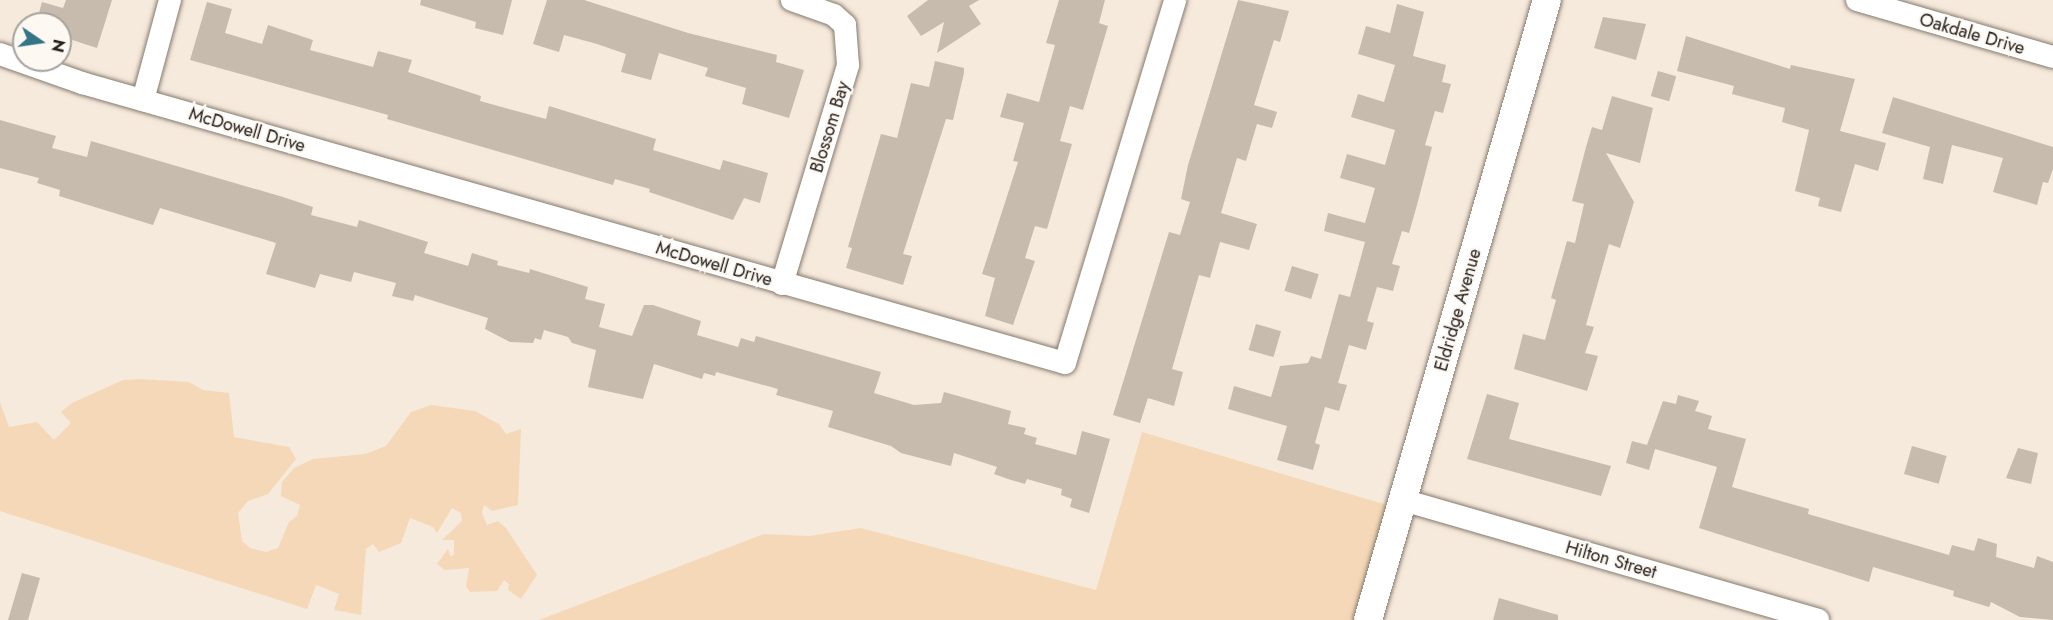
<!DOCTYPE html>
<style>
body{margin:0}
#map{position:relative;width:2053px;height:620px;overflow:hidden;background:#f6eadc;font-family:Jost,sans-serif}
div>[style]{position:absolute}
.green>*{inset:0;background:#f5d8b7}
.building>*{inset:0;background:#c7bbae;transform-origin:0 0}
.roads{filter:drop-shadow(0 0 2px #857a6e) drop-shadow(0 0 2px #857a6e)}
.minor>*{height:22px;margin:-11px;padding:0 11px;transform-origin:11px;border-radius:11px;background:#fff}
.tertiary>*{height:28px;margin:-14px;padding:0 14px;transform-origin:14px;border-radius:14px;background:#fff}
span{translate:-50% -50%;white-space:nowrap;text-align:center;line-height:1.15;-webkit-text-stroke:4.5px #fef8f3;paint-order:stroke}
.street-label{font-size:18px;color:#25201c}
.north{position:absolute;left:12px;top:12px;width:60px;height:60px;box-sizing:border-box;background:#fef8f3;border:2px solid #a7a29d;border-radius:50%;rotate:103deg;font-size:16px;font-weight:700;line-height:24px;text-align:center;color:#25201c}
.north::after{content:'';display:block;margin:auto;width:21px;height:27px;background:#337487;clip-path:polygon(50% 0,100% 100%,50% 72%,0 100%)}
</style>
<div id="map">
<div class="green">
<i style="clip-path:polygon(140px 379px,189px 382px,203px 390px,229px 393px,234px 437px,289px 447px,296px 459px,268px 494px,248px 501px,238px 513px,242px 541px,250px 548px,266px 552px,278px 548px,289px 522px,297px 516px,300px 505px,281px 496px,282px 482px,294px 468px,313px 459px,365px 454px,386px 446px,411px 412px,431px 405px,475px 411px,499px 424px,506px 434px,521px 429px,518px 505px,492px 511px,484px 505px,482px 513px,487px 525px,498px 521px,506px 528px,537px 575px,521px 599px,508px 590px,509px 584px,504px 580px,497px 591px,470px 592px,466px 586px,469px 568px,445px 570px,437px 564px,448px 549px,451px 557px,454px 554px,454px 540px,442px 540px,462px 521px,461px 513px,452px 508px,437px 533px,433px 527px,410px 518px,401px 543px,379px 552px,373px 544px,366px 549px,361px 615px,334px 610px,339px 594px,316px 585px,307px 609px,0 511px,0 402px,9px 427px,37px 422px,54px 440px,71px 423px,61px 412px,72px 403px,123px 380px)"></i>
<i style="clip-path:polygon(1142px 432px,1397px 508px,1361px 620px,539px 620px,764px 534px,809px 536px,861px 528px,1096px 590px)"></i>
</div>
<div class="building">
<i style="clip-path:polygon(66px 0,112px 0,97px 48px,60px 36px,60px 24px,36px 24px,42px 2px,63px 8px)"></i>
<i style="clip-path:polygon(421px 0,512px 0,503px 35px,475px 28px,476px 22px,420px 5px)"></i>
<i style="clip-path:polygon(547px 0,584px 0,688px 33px,777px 55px,776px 62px,804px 70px,789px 118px,742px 104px,746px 88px,705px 76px,708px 68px,659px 53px,651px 80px,621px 72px,626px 54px,597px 44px,564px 35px,559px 52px,533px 44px)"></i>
<i style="clip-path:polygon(928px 0,979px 0,969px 6px,981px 24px,937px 53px,944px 22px,921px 36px,907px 16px)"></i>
<i style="clip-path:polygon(1059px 0,1105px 0,1099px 23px,1108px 26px,1083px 110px,1070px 106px,1060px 141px,1072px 144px,1047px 229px,1035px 226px,1025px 258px,1035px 261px,1013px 325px,985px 316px,995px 278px,982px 274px,1018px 162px,1013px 161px,1024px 123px,1000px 117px,1007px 93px,1039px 102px,1055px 45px,1046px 43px)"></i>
<i style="clip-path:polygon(1238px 0,1289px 11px,1280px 42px,1274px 40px,1254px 105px,1277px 112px,1272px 128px,1257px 124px,1246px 161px,1237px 158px,1221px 213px,1257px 224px,1249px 250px,1220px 242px,1210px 278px,1199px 275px,1172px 369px,1183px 372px,1174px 406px,1148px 398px,1140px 423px,1113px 415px,1169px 232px,1180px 235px,1190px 202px,1181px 199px,1188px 165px)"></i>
<i style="clip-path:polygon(207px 2px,232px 9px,225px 33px,262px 44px,268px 25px,313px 40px,310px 50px,373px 67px,378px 51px,412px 60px,408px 72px,481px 96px,480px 101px,546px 119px,549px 106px,656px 139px,653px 150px,720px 170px,723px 160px,768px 173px,760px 203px,744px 198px,733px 220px,649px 192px,650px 189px,615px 179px,613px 185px,589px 178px,387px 119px,388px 115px,190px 60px)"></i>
<i style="clip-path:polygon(1397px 4px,1424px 12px,1413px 56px,1446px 65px,1442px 82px,1451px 84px,1443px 113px,1435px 111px,1425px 145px,1432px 147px,1417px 205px,1409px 233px,1402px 231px,1392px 264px,1400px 266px,1393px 291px,1377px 287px,1367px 321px,1374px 323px,1366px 350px,1349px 345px,1338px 383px,1347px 385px,1339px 411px,1325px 407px,1315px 443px,1320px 445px,1313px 470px,1277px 460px,1287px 426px,1228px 409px,1234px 386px,1271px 397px,1280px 366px,1308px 363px,1311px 356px,1321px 359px,1339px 294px,1350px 297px,1365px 242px,1324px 231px,1328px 213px,1365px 223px,1375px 188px,1340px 178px,1347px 154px,1385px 165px,1395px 130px,1351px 117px,1358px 94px,1384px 102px,1395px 65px,1358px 54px,1366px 26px,1390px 33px)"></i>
<i style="clip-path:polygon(1603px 17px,1646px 24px,1636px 60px,1594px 48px)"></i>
<i style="clip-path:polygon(1686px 36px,1790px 69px,1791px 65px,1855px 79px,1840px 131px,1886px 143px,1878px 171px,1855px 164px,1841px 212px,1818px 206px,1820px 198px,1795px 191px,1809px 130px,1782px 122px,1785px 108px,1732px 94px,1734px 86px,1677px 71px)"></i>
<i style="clip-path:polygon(935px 61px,964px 68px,964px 73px,953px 120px,946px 119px,903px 254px,912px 256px,903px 285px,846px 268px,852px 248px,848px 247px,881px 134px,897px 138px,911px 83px,929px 87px)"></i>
<i style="left:1658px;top:71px;width:19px;height:26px;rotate:16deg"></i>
<i style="clip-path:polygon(1612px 96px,1653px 108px,1640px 163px,1606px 153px,1634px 202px,1620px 248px,1609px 244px,1586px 325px,1594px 327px,1585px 353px,1598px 356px,1587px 391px,1514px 369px,1523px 334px,1545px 340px,1556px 300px,1551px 298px,1567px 241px,1575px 243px,1584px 204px,1572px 201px,1586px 147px,1592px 127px,1602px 130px)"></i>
<i style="clip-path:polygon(1893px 97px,2053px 147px,2053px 169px,2048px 183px,2043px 182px,2037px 205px,1993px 192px,2003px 158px,1952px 145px,1943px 184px,1923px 179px,1930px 147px,1882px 133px)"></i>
<i style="clip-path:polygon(0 120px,56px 136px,52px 148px,87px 157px,91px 141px,283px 197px,313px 207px,311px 215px,357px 227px,359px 220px,428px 242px,424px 253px,468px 266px,472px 253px,498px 261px,497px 265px,529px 273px,530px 269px,588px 287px,585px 299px,605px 304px,599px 327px,632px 336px,644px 305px,653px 305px,701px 321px,697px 335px,738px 347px,741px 338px,754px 342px,756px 336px,881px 372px,874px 393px,914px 405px,941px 403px,944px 392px,1011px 411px,1008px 424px,1026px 428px,1024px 434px,1037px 438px,1035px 444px,1076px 455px,1082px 431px,1110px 439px,1089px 513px,1070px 507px,1072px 499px,1061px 495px,1062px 489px,1027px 479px,1025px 484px,1008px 479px,994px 474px,997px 467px,954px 453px,951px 466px,901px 453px,891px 446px,828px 427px,833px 411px,776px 395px,778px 389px,716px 372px,715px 376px,704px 373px,702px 379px,654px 364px,643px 399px,606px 391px,588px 387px,596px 350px,572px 343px,568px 337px,544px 330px,541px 340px,535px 338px,533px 343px,510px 342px,485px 329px,488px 318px,415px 295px,413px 301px,392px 296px,396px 283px,354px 272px,351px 282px,320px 274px,315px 288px,266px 274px,276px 243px,160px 208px,153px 225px,59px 196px,60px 190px,37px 183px,39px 178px,0 168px)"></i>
<i style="left:1292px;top:266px;width:28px;height:26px;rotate:17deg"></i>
<i style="left:1256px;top:324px;width:26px;height:27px;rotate:16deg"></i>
<i style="clip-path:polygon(1487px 394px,1519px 403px,1509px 439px,1611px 466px,1601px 496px,1467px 459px)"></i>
<i style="clip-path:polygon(1678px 395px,1699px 401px,1695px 411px,1712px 416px,1708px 429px,1746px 439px,1732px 487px,1809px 509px,1808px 514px,1949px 555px,1952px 545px,1974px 551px,1978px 538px,1997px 544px,1996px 557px,2034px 568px,2037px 556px,2053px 562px,2053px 620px,2020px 617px,1991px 602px,1989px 607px,1953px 596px,1954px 591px,1873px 567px,1869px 582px,1699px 528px,1717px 467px,1655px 449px,1649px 470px,1626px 463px,1632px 441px,1647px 445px,1663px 401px,1676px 404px)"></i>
<i style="left:1912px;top:446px;width:36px;height:29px;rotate:16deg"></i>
<i style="clip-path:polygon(2018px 448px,2038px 453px,2031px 484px,2006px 478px)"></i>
<i style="clip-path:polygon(22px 573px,40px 578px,28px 620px,8px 620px)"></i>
<i style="clip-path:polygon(1499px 598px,1558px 615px,1558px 620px,1493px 620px)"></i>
</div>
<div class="roads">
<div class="minor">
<i style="left:1857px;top:0;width:204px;rotate:16.2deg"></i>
<i style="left:0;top:54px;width:87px;rotate:19.5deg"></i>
<i style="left:82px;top:83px;width:1022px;rotate:15.9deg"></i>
<i style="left:1065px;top:363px;width:379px;rotate:-73.1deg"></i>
<i style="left:143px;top:100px;width:104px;rotate:-74.9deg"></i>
<i style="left:782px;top:284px;width:229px;rotate:-73.2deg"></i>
<i style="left:848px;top:65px;width:40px;rotate:-94.3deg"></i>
<i style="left:845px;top:25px;width:15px;rotate:-138deg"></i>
<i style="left:834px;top:15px;width:45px;rotate:-160.3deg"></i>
<i style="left:1403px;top:500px;width:432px;rotate:16.1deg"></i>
</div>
<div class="tertiary">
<i style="left:1368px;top:620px;width:645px;rotate:-73.9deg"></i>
</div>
</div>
<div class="street-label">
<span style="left:1972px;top:34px;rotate:16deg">Oakdale Drive</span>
<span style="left:830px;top:127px;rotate:-73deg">Blossom Bay</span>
<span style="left:247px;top:130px;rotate:16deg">McDowell Drive</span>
<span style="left:714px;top:264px;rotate:16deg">McDowell Drive</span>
<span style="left:1458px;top:310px;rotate:-74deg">Eldridge Avenue</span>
<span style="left:1611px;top:560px;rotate:16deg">Hilton Street</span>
</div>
<div class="north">N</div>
</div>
